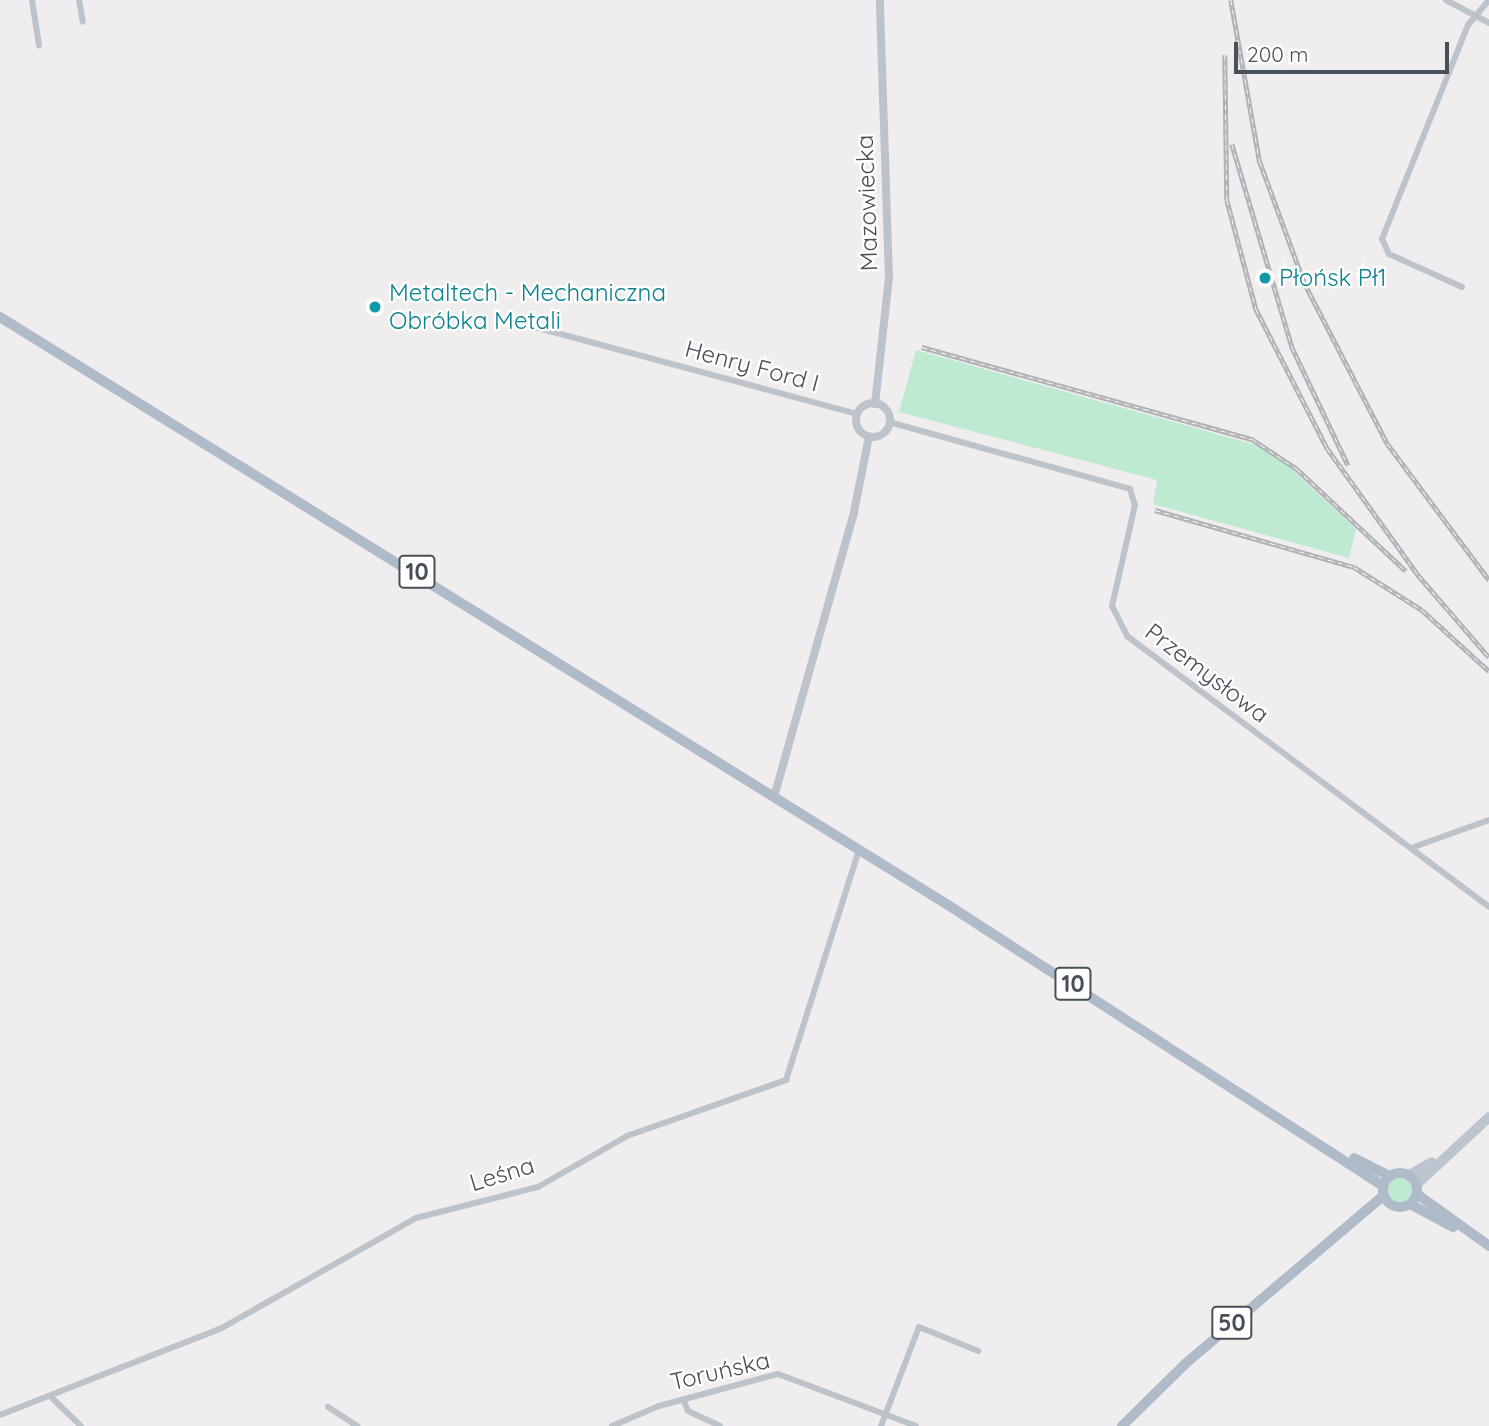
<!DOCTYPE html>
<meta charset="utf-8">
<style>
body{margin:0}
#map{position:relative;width:1489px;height:1426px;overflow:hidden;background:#efeded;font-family:Quicksand,sans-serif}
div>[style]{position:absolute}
.green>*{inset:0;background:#bfead2}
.round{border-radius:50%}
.minor>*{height:6px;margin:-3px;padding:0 3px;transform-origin:3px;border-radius:3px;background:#bcc3cb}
.tertiary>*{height:8px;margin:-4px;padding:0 4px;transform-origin:4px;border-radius:4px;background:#bcc3cb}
.tertiary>.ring{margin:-4px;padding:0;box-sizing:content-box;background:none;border:8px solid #bcc3cb;border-radius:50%}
.secondary>*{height:10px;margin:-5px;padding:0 5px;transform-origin:5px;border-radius:5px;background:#bcc4cf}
.primary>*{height:10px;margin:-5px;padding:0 5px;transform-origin:5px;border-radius:5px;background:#afbbc9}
.primary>.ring{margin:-5px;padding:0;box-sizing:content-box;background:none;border:10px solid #afbbc9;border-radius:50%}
.rail>*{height:4.5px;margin-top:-2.25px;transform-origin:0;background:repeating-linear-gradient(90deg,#fff 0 5px,#b0b2b7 0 10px);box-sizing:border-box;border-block:2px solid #b0b2b7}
.dots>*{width:19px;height:19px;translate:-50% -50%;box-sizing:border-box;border:4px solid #fff;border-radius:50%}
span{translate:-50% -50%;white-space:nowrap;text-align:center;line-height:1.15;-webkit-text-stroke:5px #fff;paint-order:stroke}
.shield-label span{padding:2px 5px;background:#fff;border:2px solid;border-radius:5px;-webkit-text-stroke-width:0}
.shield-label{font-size:23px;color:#474f58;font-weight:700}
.street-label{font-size:24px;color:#474f58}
.culture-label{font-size:24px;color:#0d838f}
.left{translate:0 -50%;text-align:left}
.scale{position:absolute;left:1234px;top:42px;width:215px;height:32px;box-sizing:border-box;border:4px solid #474f58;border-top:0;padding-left:9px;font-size:21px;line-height:24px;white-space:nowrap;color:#474f58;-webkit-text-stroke:5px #fff;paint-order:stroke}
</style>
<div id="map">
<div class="green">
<i style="clip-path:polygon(916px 350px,1256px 445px,1284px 462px,1356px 529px,1349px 558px,1153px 504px,1157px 480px,899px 412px)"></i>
<i class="round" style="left:1388px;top:1178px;width:24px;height:24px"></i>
</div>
<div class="minor">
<i style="left:32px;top:0;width:46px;rotate:81.2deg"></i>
<i style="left:79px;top:0;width:22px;rotate:80deg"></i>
<i style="left:1446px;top:0;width:49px;rotate:28.1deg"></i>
<i style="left:1462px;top:287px;width:80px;rotate:-155.7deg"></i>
<i style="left:1389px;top:254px;width:17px;rotate:-115deg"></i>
<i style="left:1382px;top:239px;width:231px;rotate:-68.1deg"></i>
<i style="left:1468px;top:25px;width:33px;rotate:-50deg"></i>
<i style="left:516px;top:322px;width:353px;rotate:15.1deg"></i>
<i style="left:889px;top:422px;width:250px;rotate:15.5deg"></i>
<i style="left:1130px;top:489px;width:17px;rotate:73deg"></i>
<i style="left:1135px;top:505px;width:104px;rotate:102.8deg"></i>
<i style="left:1112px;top:606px;width:34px;rotate:63deg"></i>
<i style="left:1127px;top:636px;width:452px;rotate:36.8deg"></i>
<i style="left:1411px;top:848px;width:83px;rotate:-19.7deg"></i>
<i style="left:52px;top:1398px;width:40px;rotate:44deg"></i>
<i style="left:683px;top:1399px;width:13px;rotate:67deg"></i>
<i style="left:688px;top:1411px;width:35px;rotate:25deg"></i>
<i style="left:328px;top:1407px;width:35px;rotate:33deg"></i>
<i style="left:0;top:1415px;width:236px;rotate:-21.4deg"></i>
<i style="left:220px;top:1329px;width:225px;rotate:-29.5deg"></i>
<i style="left:416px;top:1218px;width:126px;rotate:-14.3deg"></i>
<i style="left:538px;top:1187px;width:103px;rotate:-29.8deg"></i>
<i style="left:627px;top:1136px;width:169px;rotate:-19.4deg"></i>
<i style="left:786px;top:1080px;width:241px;rotate:-72.4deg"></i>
<i style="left:612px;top:1426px;width:51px;rotate:-23.1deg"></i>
<i style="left:659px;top:1406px;width:123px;rotate:-15.1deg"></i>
<i style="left:778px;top:1374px;width:147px;rotate:20.6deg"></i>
<i style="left:881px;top:1426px;width:106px;rotate:-69deg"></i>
<i style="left:919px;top:1327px;width:64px;rotate:22.1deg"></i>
</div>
<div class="tertiary">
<i class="ring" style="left:856px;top:403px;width:26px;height:26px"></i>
<i style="left:875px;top:404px;width:127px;rotate:-83.7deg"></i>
<i style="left:889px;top:278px;width:278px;rotate:-91.9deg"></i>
<i style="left:774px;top:797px;width:296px;rotate:-74.3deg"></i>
<i style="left:854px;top:512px;width:77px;rotate:-78.8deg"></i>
</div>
<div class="secondary">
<i style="left:1409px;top:1175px;width:26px;rotate:-29deg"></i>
<i style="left:1417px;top:1184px;width:98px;rotate:-42.9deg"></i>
</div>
<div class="primary">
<i style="left:0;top:317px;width:1116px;rotate:31.81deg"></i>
<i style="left:948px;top:905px;width:518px;rotate:32.86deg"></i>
<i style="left:1354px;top:1158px;width:39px;rotate:27deg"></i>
<i class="ring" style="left:1383px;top:1173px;width:24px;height:24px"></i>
<i style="left:1417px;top:1194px;width:89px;rotate:35.8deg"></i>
<i style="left:1410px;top:1204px;width:49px;rotate:28.1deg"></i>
<i style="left:1122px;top:1426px;width:88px;rotate:-44.5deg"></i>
<i style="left:1185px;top:1364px;width:261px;rotate:-40.3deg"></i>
</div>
<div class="rail">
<i style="left:1231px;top:0;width:165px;rotate:79.9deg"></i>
<i style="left:1260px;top:162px;width:130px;rotate:69.8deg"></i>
<i style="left:1305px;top:284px;width:179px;rotate:62.7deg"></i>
<i style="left:1387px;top:443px;width:171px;rotate:53.3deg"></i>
<i style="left:1225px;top:55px;width:145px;rotate:89.2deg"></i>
<i style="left:1227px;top:200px;width:113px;rotate:75.1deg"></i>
<i style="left:1256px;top:309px;width:156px;rotate:62.9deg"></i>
<i style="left:1327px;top:448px;width:158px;rotate:54.3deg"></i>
<i style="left:1419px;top:576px;width:107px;rotate:49.2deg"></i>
<i style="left:1232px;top:144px;width:212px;rotate:73.5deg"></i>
<i style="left:1292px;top:347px;width:131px;rotate:64.6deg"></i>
<i style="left:922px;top:347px;width:343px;rotate:15.6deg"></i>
<i style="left:1252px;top:439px;width:54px;rotate:33.7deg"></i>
<i style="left:1297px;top:469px;width:149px;rotate:43.1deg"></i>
<i style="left:1155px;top:510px;width:207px;rotate:16deg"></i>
<i style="left:1354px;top:567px;width:80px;rotate:32.3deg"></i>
<i style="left:1422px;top:610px;width:91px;rotate:42.3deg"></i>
</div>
<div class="dots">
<i style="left:1265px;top:278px;background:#0f9aa8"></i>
<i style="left:375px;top:307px;background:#0f9aa8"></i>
</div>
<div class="shield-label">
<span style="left:417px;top:572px">10</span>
<span style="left:1073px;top:984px">10</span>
<span style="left:1232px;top:1323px">50</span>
</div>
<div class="street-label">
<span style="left:867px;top:203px;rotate:-92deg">Mazowiecka</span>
<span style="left:752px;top:366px;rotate:15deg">Henry Ford I</span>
<span style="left:1207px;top:673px;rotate:37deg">Przemysłowa</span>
<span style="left:502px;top:1174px;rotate:-17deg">Leśna</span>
<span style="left:720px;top:1371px;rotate:-13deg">Toruńska</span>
</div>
<div class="culture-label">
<span class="left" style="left:1279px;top:278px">Płońsk Pł1</span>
<span class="left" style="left:389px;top:307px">Metaltech - Mechaniczna<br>Obróbka Metali</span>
</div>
<div class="scale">200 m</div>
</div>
